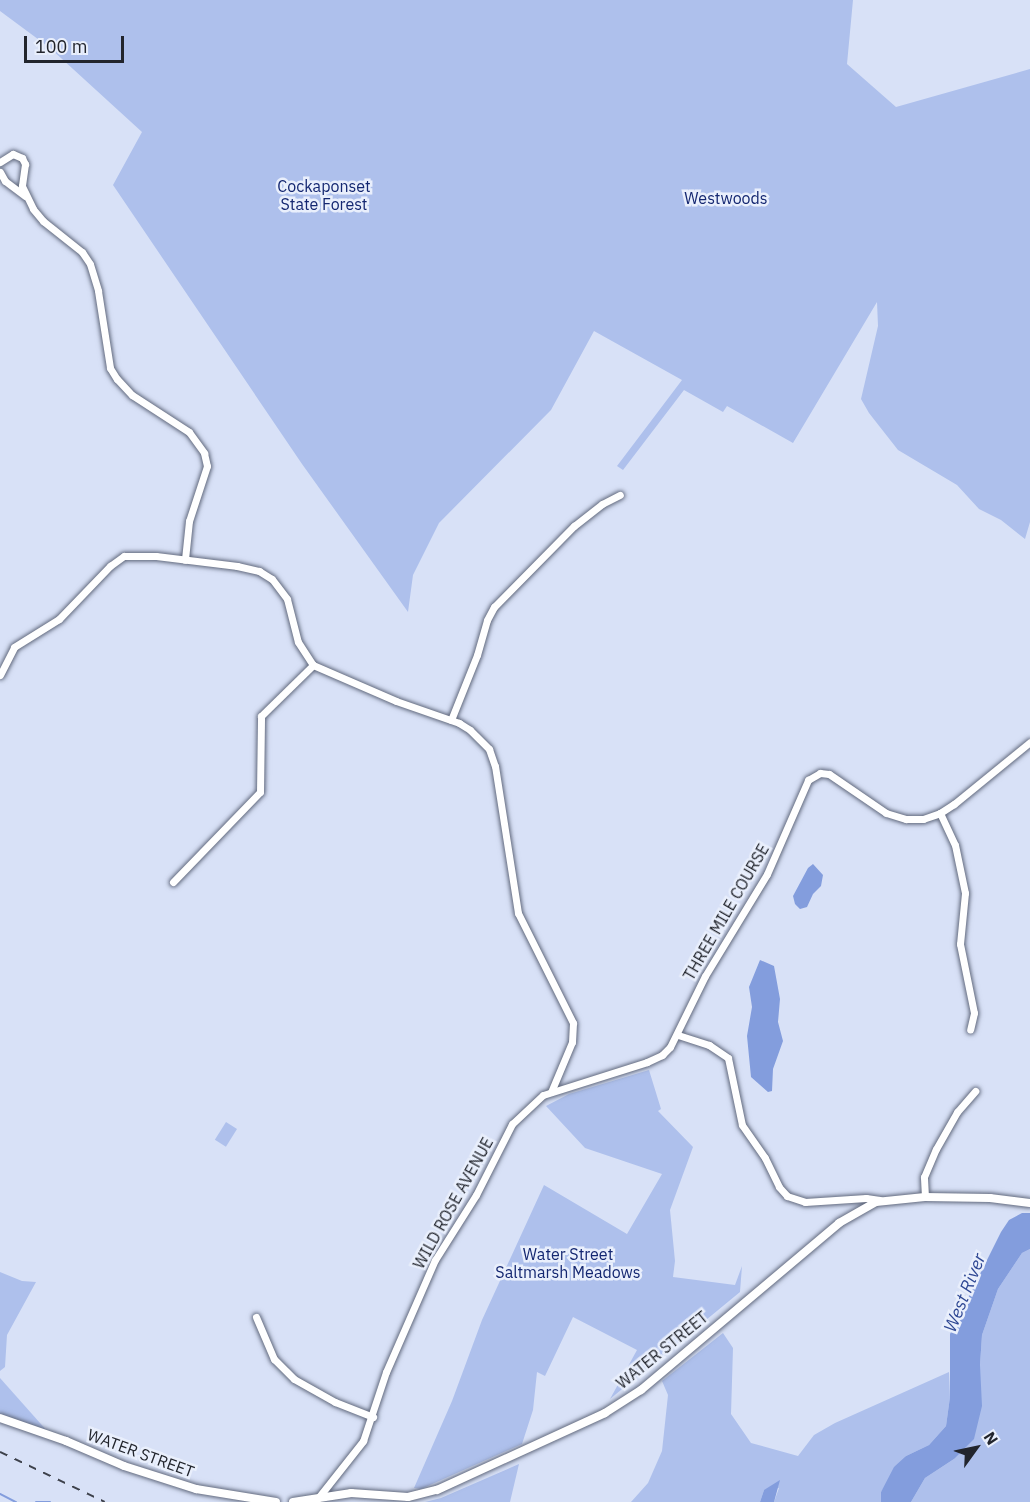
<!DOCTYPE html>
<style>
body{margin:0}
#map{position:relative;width:1030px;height:1502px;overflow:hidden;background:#d8e1f7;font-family:"IBM Plex Sans",sans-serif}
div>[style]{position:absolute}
.green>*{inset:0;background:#aec0ec;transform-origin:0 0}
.water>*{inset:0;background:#839ddd}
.stream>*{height:2px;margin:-1px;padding:0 1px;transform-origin:1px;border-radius:1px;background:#839ddd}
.roads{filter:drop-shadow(0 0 2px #626a7e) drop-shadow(0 0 2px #626a7e)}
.minor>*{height:7px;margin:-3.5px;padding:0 3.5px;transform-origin:3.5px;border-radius:3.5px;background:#fff}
.major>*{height:8px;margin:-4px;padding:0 4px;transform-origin:4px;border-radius:4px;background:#fff}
.rail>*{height:2px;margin-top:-1px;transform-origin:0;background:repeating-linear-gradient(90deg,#3d414b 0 8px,transparent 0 16px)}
span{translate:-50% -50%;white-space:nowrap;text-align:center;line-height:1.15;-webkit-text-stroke:5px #e9effc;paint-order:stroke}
.park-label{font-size:16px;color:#142771}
.street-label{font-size:16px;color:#22252d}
.water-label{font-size:18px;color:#2f4894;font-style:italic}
.north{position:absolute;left:946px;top:1418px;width:60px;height:60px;-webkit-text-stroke:4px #e9effc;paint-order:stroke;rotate:57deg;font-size:16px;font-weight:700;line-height:24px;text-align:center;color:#22252d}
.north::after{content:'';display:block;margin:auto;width:21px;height:27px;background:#22252d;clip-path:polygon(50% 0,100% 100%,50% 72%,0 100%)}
.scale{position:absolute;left:24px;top:36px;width:100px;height:27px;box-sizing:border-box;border:3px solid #22252d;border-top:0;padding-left:8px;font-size:18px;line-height:21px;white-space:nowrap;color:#22252d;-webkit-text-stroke:4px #e9effc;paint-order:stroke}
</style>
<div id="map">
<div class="green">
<i style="clip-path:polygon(0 0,853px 0,847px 64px,896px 107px,1030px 69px,1030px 522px,1025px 539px,1001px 520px,979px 509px,957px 485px,898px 450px,869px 413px,861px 399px,878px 326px,877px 302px,793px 443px,727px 406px,723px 412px,684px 390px,623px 470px,617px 466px,682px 380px,594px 331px,551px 410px,439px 523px,413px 575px,408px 612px,302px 464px,113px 185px,142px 132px,50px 48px,0 11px)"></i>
<i style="clip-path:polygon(649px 1070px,661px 1109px,658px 1111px,693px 1147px,670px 1210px,675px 1261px,673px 1277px,735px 1285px,742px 1266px,740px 1292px,610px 1399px,637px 1350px,573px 1317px,545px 1376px,537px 1372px,533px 1410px,522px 1444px,421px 1489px,414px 1488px,452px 1401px,482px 1320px,544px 1185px,627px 1234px,662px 1174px,585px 1148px,546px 1106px,569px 1094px)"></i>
<i style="left:226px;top:1122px;width:13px;height:21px;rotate:32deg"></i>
<i style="clip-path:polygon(1030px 1249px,1030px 1502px,911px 1502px,925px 1478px,954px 1459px,980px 1365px,982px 1335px,998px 1289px,1022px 1253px)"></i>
<i style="clip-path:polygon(0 1272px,22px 1281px,36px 1282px,7px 1335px,5px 1367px,0 1371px)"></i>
<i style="clip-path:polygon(723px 1333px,733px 1348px,731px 1414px,751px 1443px,798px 1456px,814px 1435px,835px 1423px,949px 1372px,950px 1397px,946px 1426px,929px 1445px,906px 1456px,881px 1492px,881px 1502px,774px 1502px,779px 1488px,764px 1490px,760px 1502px,631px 1502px,648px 1483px,662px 1451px,668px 1395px,662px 1381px)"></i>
<i style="clip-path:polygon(0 1378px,48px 1432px,0 1415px)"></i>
<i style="clip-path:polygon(519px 1464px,510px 1502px,425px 1502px,441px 1498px)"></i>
</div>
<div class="water">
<i style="clip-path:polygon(813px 864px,823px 875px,821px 886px,813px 894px,807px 907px,800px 909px,795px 904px,793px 896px,808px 868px)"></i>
<i style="clip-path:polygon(760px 960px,774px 966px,780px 999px,778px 1022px,783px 1041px,773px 1069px,772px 1091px,768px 1092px,751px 1077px,747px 1036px,752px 1007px,749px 987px)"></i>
<i style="clip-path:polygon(1022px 1213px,1030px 1213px,1030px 1249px,1022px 1253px,998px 1289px,982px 1335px,980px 1365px,982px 1406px,974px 1439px,954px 1459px,925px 1478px,911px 1502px,881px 1502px,881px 1492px,894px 1467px,906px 1456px,929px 1445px,946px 1426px,950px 1397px,950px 1334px,1001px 1232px,1009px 1220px)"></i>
<i style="clip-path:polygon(780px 1480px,774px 1502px,760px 1502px,764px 1490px)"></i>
</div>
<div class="stream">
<i style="left:0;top:1494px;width:18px;rotate:27deg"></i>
<i style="left:36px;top:1502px;width:14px"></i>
</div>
<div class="roads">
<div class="minor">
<i style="left:0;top:162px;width:15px;rotate:-32deg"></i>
<i style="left:13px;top:154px;width:10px;rotate:24deg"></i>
<i style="left:22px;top:158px;width:7px;rotate:63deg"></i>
<i style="left:25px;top:164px;width:22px;rotate:98deg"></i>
<i style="left:22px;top:186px;width:25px;rotate:64deg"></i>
<i style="left:33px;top:209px;width:16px;rotate:50deg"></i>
<i style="left:43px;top:221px;width:50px;rotate:38.5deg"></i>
<i style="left:82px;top:252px;width:14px;rotate:56deg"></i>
<i style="left:90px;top:264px;width:28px;rotate:73deg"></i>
<i style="left:98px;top:291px;width:78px;rotate:81.1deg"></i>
<i style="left:110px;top:368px;width:13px;rotate:58deg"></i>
<i style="left:117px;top:379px;width:22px;rotate:47deg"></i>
<i style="left:132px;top:395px;width:68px;rotate:33deg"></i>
<i style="left:189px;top:432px;width:26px;rotate:54deg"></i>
<i style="left:204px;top:453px;width:13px;rotate:77deg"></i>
<i style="left:207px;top:466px;width:58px;rotate:108.1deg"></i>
<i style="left:189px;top:521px;width:39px;rotate:96deg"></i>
<i style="left:0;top:172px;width:10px;rotate:61deg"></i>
<i style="left:5px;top:181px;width:25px;rotate:37deg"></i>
<i style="left:0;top:675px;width:31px;rotate:-63deg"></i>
<i style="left:14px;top:647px;width:53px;rotate:-31.9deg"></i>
<i style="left:59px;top:619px;width:74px;rotate:-46.1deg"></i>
<i style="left:110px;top:566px;width:17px;rotate:-36deg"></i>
<i style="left:124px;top:556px;width:32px"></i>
<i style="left:156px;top:556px;width:82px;rotate:7deg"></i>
<i style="left:237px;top:566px;width:23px;rotate:13deg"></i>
<i style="left:259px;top:571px;width:15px;rotate:32deg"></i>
<i style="left:272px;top:579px;width:25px;rotate:53deg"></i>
<i style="left:287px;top:599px;width:44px;rotate:75.7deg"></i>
<i style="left:298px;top:642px;width:27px;rotate:57deg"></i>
<i style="left:313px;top:665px;width:90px;rotate:23.4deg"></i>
<i style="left:396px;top:701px;width:67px;rotate:19.2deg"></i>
<i style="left:459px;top:723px;width:13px;rotate:32deg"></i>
<i style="left:470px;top:730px;width:27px;rotate:45deg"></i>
<i style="left:489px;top:749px;width:18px;rotate:71deg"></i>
<i style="left:495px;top:766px;width:149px;rotate:81.1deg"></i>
<i style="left:518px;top:913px;width:123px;rotate:63.4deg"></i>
<i style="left:573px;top:1023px;width:19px;rotate:93deg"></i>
<i style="left:572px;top:1042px;width:54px;rotate:112.8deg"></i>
<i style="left:451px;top:720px;width:70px;rotate:-68.2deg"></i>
<i style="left:477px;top:655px;width:36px;rotate:-74deg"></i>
<i style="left:487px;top:620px;width:15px;rotate:-62deg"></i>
<i style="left:494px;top:607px;width:114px;rotate:-45.4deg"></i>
<i style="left:574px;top:526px;width:36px;rotate:-38deg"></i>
<i style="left:602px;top:504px;width:20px;rotate:-27deg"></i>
<i style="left:940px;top:813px;width:35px;rotate:65deg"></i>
<i style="left:955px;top:845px;width:49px;rotate:78.2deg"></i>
<i style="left:965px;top:893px;width:51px;rotate:95.6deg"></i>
<i style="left:960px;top:944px;width:70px;rotate:78.5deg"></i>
<i style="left:974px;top:1013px;width:17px;rotate:103deg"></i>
<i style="left:173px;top:882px;width:125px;rotate:-46deg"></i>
<i style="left:260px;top:792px;width:76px;rotate:-89.2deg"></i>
<i style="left:261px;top:716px;width:73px;rotate:-44.4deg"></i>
<i style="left:678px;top:1035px;width:33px;rotate:18deg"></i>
<i style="left:709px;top:1045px;width:23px;rotate:34deg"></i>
<i style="left:728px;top:1058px;width:68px;rotate:78.2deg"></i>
<i style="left:742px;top:1125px;width:40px;rotate:55.1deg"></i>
<i style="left:765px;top:1158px;width:32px;rotate:64deg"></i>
<i style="left:779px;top:1187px;width:12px;rotate:48deg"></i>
<i style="left:787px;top:1196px;width:19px;rotate:18deg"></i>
<i style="left:805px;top:1202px;width:61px;rotate:-3.8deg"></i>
<i style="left:866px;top:1198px;width:14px;rotate:8deg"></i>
<i style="left:925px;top:1197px;width:20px;rotate:-93deg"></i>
<i style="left:924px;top:1177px;width:30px;rotate:-67deg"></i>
<i style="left:936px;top:1149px;width:43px;rotate:-60.4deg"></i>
<i style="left:957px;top:1112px;width:28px;rotate:-49deg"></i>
<i style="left:256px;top:1317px;width:46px;rotate:66.8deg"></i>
<i style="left:274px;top:1359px;width:28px;rotate:45deg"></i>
<i style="left:294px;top:1379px;width:47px;rotate:29.3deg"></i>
<i style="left:335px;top:1402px;width:41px;rotate:21.5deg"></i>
<i style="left:318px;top:1498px;width:73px;rotate:-51.7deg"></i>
<i style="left:363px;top:1441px;width:73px;rotate:-71.6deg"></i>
<i style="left:386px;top:1372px;width:122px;rotate:-66.4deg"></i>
<i style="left:435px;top:1260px;width:77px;rotate:-57.8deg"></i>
<i style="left:476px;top:1195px;width:80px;rotate:-63.1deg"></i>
<i style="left:512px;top:1124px;width:42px;rotate:-43.1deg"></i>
<i style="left:543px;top:1095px;width:109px;rotate:-17.6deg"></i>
<i style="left:647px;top:1062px;width:17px;rotate:-25deg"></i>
<i style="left:662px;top:1055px;width:11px;rotate:-45deg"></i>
<i style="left:670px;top:1047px;width:79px;rotate:-63.8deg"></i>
<i style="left:705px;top:976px;width:119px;rotate:-58.7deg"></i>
<i style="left:767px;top:874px;width:103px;rotate:-66.4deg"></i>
<i style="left:808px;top:780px;width:14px;rotate:-30deg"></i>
<i style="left:820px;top:773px;width:9px;rotate:6deg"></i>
<i style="left:829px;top:774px;width:69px;rotate:34.4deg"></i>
<i style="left:886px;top:813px;width:21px;rotate:17deg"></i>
<i style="left:906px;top:819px;width:17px"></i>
<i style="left:923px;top:819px;width:18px;rotate:-19deg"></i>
<i style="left:940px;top:813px;width:17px;rotate:-33deg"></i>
<i style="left:954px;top:804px;width:98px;rotate:-39.2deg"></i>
</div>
<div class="major">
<i style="left:0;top:1418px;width:70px;rotate:19.2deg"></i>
<i style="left:66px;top:1441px;width:63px;rotate:23.3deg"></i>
<i style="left:124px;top:1466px;width:76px;rotate:17.7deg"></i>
<i style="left:196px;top:1489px;width:81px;rotate:9.2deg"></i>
<i style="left:293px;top:1502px;width:59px;rotate:-8.8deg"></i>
<i style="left:351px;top:1493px;width:57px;rotate:4deg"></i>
<i style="left:408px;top:1497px;width:30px;rotate:-14deg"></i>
<i style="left:437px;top:1490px;width:185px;rotate:-24.6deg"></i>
<i style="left:605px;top:1413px;width:43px;rotate:-32.6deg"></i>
<i style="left:641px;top:1390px;width:259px;rotate:-40.1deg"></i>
<i style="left:839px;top:1223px;width:43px;rotate:-29.6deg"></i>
<i style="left:876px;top:1202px;width:49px;rotate:-5.8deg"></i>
<i style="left:925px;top:1197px;width:65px;rotate:0.9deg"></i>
<i style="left:990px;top:1198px;width:40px;rotate:7.1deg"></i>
</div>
</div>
<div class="rail">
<i style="left:0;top:1452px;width:116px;rotate:25.5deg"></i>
</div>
<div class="park-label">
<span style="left:324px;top:195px">Cockaponset<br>State Forest</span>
<span style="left:726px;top:198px">Westwoods</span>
<span style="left:568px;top:1263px">Water Street<br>Saltmarsh Meadows</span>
</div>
<div class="street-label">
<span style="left:726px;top:912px;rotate:-60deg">THREE MILE COURSE</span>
<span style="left:453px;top:1203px;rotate:-61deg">WILD ROSE AVENUE</span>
<span style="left:662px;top:1350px;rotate:-39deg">WATER STREET</span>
<span style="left:141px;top:1453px;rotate:20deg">WATER STREET</span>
</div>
<div class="water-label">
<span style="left:965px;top:1293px;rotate:-68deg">West River</span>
</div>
<div class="north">N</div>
<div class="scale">100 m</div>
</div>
